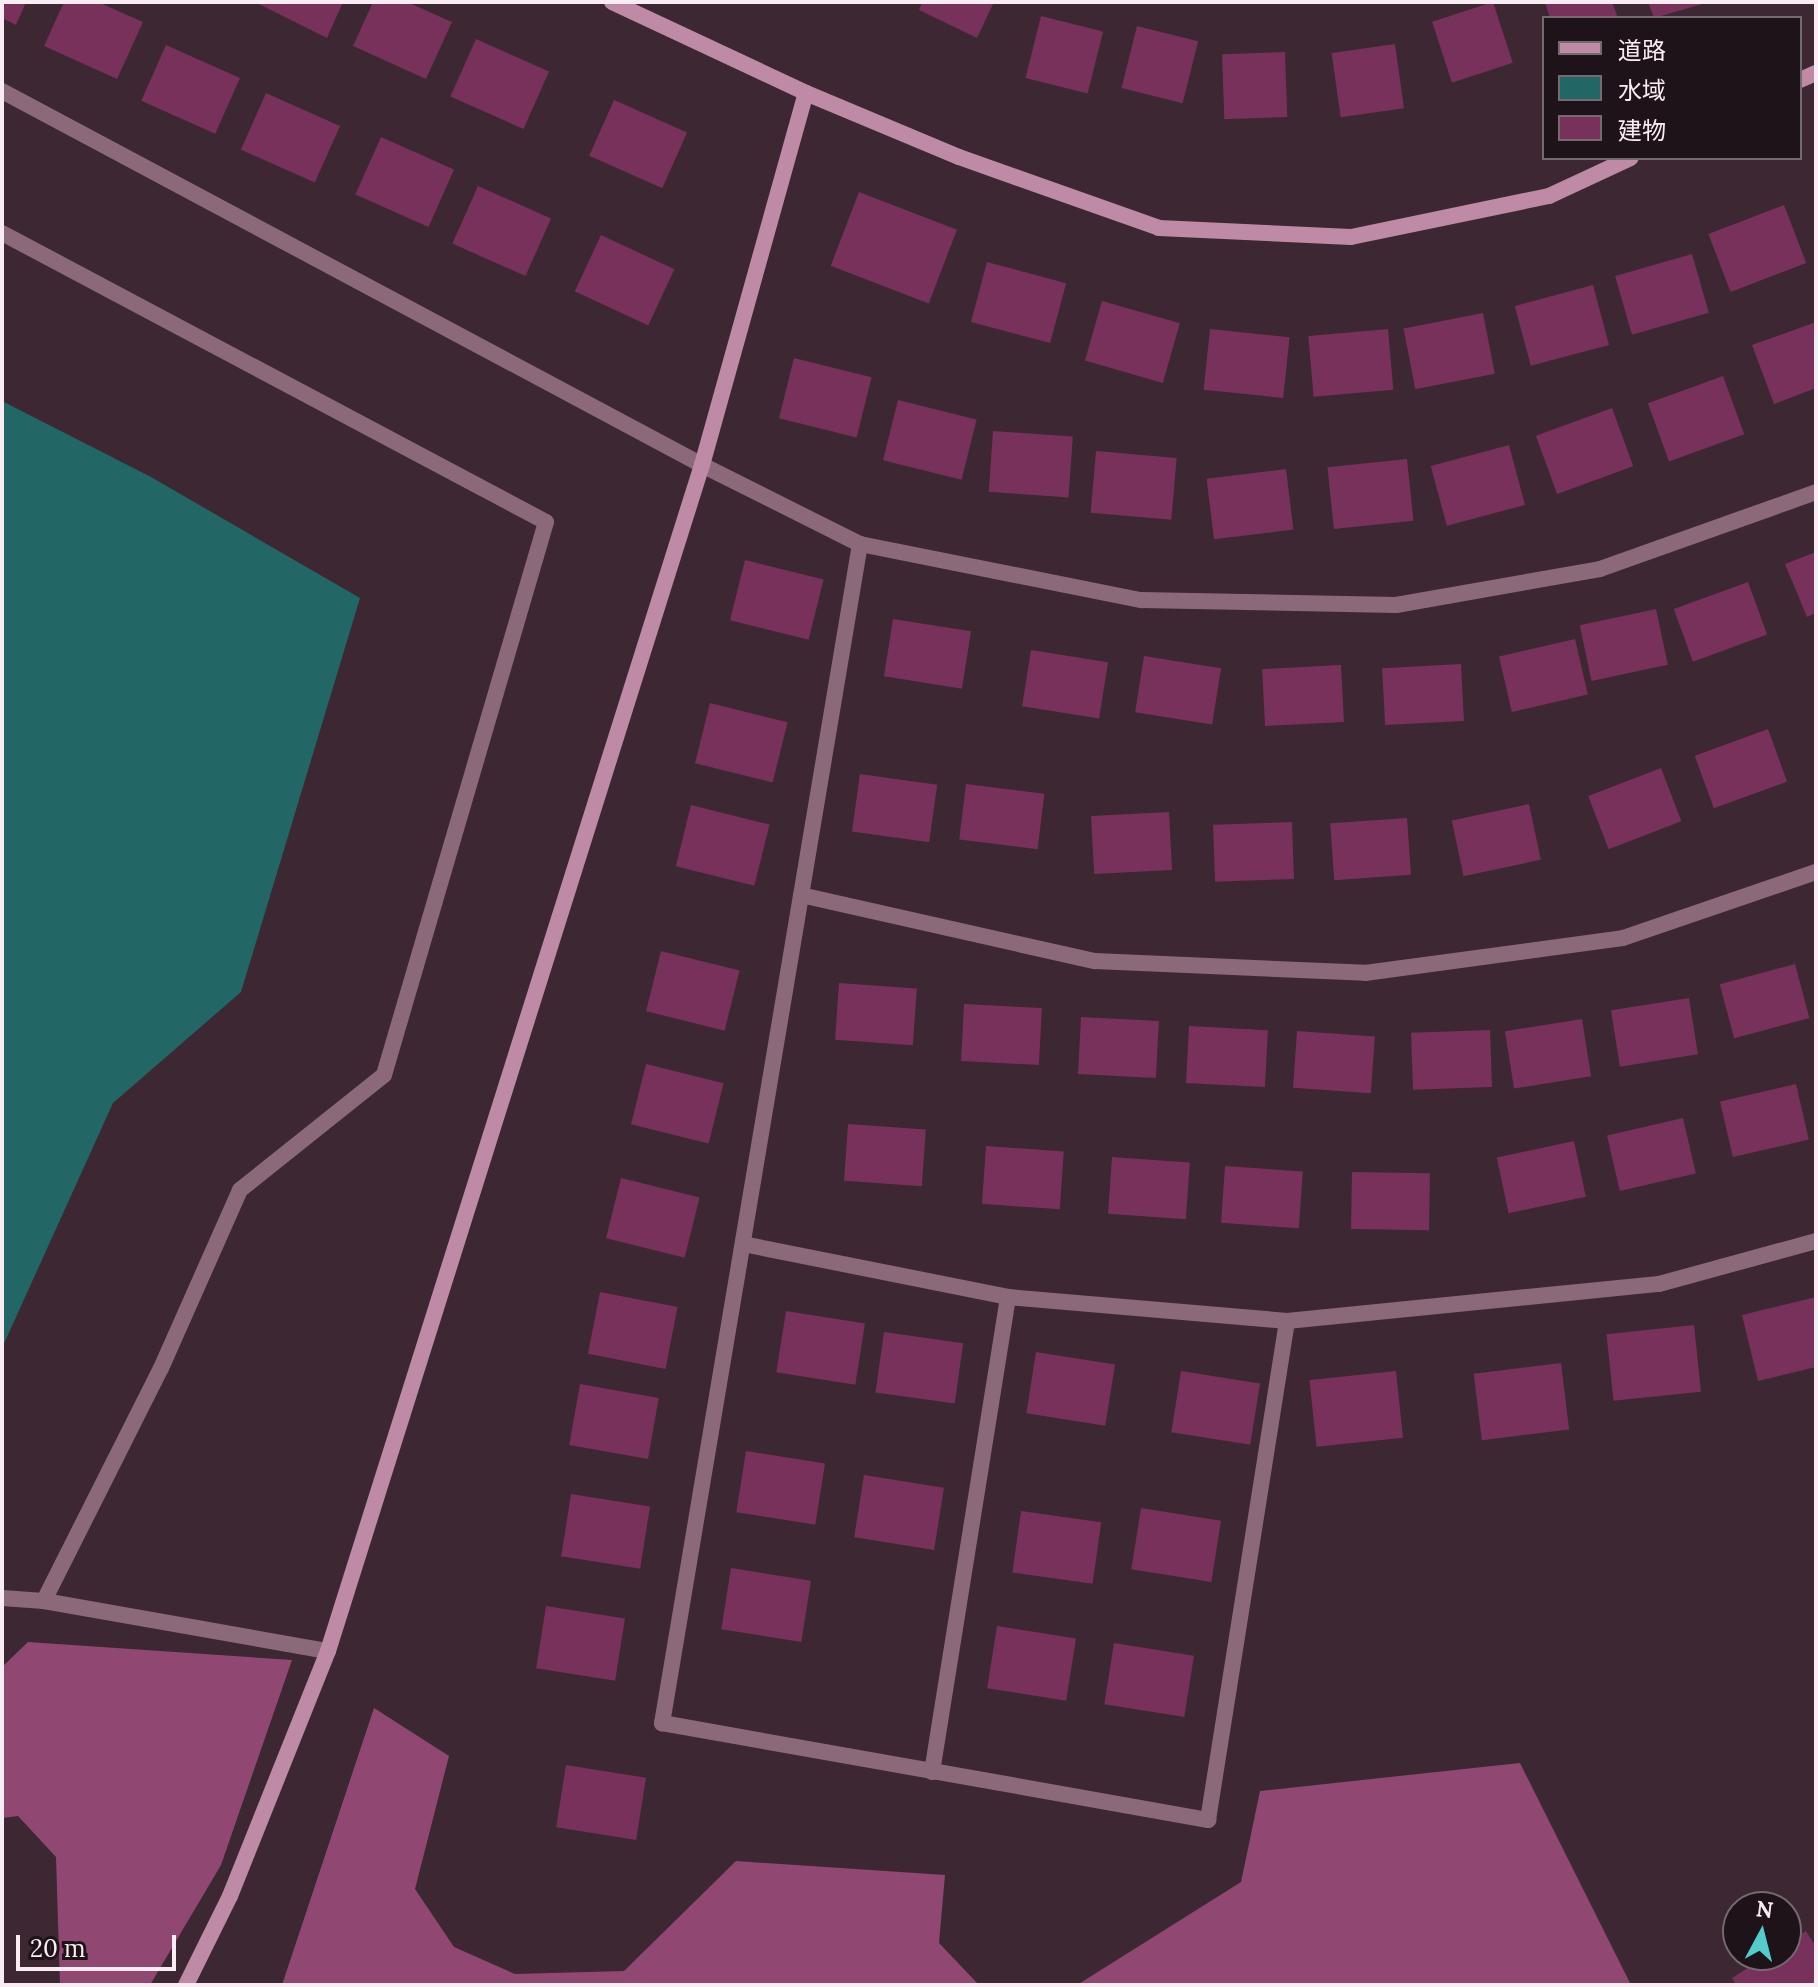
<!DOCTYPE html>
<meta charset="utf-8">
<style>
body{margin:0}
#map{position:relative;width:1818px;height:1987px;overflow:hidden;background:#3c2732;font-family:Lora,"Noto Sans JP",serif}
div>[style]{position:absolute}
.forest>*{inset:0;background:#904872}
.water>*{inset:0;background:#236666}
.building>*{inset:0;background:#77315a;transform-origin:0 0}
.lane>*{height:16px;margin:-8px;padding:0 8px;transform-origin:8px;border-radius:8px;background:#8b697b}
.street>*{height:16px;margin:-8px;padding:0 8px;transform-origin:8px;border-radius:8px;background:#8b697b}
.secondary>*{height:16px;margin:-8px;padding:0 8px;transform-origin:8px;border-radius:8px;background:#bf8aa6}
span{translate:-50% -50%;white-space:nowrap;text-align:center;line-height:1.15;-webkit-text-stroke:8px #1d1318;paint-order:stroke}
.frame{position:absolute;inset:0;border:4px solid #faecf3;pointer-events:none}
.legend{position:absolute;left:1542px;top:16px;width:260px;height:144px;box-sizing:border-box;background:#1d1318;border:2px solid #756a70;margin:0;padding:10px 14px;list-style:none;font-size:24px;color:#faecf3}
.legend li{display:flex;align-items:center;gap:16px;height:40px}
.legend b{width:40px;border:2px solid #756a70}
.north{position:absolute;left:1722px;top:1891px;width:80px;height:80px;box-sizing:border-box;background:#1d1318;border:2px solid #756a70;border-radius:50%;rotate:7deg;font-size:22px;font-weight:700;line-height:32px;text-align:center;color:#faecf3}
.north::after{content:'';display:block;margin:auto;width:28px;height:36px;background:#52cdcc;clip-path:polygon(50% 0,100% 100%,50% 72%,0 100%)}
.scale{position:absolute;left:16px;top:1935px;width:160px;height:36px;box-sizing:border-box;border:4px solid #faecf3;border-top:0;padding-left:10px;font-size:24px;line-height:28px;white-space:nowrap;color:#faecf3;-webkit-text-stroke:6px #1d1318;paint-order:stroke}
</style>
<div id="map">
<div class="forest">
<i style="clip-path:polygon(28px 1642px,292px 1660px,221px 1865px,150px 1985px,60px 1985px,56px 1857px,18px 1816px,2px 1818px,2px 1667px)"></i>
<i style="clip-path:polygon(374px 1708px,449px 1756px,415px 1889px,454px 1947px,515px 1974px,624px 1971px,736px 1861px,945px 1875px,939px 1943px,979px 1985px,282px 1985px)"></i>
<i style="clip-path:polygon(1520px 1763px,1631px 1985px,1077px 1985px,1241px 1882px,1260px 1791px)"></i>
</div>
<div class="water">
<i style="clip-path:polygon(2px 401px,151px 477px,360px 598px,241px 992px,113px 1103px,2px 1348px)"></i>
</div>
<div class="building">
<i style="clip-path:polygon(2px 2px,26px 2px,16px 25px,2px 18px)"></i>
<i style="clip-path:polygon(64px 2px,98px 2px,143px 22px,117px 79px,44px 46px)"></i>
<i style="clip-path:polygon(255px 2px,343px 2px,327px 38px)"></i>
<i style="clip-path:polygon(373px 2px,407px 2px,452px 22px,426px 79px,353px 46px)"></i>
<i style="clip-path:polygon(922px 2px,994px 2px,977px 38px,919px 10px)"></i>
<i style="left:1493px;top:2px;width:64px;height:64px;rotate:72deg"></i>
<i style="clip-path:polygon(1545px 2px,1612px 2px,1618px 18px,1550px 18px)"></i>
<i style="clip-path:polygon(1648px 2px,1706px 2px,1706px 3px,1654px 18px)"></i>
<i style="left:1041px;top:16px;width:64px;height:64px;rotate:14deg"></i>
<i style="left:1137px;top:26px;width:63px;height:64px;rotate:14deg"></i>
<i style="left:476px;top:39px;width:80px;height:63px;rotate:24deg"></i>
<i style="left:1395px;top:44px;width:65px;height:64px;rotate:82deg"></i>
<i style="left:166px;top:45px;width:81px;height:61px;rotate:24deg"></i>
<i style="left:1285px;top:52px;width:65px;height:63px;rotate:88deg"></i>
<i style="left:266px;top:93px;width:81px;height:62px;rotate:24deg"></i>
<i style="left:614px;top:100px;width:80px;height:61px;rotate:24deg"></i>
<i style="left:381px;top:137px;width:80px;height:63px;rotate:24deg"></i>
<i style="left:478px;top:186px;width:80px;height:63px;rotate:24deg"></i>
<i style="left:859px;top:192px;width:105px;height:79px;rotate:21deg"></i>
<i style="left:1784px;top:205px;width:62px;height:81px;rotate:69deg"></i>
<i style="left:601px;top:235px;width:81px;height:62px;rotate:25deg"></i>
<i style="left:1692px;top:254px;width:61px;height:80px;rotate:74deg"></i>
<i style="left:987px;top:262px;width:82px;height:62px;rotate:15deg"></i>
<i style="left:1593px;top:285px;width:62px;height:81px;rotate:75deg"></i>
<i style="left:1102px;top:301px;width:81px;height:62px;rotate:16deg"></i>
<i style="left:1483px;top:313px;width:62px;height:81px;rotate:79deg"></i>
<i style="clip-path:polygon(1816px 322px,1816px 388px,1774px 404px,1752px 345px)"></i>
<i style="left:1210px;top:329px;width:80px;height:61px;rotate:6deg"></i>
<i style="left:1388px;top:329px;width:61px;height:80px;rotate:85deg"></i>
<i style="left:794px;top:358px;width:80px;height:62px;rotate:14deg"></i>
<i style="left:1723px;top:376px;width:62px;height:80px;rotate:70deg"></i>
<i style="left:898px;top:400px;width:81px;height:62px;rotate:14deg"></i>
<i style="left:1612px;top:408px;width:62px;height:81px;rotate:70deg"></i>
<i style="left:993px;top:431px;width:80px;height:61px;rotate:4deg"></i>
<i style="left:1509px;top:445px;width:62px;height:81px;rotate:75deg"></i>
<i style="left:1096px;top:451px;width:81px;height:62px;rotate:5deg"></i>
<i style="left:1407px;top:459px;width:62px;height:80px;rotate:84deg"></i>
<i style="left:1286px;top:469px;width:61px;height:80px;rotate:83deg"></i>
<i style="clip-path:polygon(1816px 552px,1816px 613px,1807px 617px,1785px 564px)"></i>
<i style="left:745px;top:560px;width:81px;height:62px;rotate:14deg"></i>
<i style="left:1748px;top:582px;width:56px;height:79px;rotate:70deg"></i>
<i style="left:1656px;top:609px;width:57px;height:78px;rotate:78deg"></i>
<i style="left:893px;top:619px;width:79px;height:58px;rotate:9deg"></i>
<i style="left:1575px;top:639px;width:57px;height:78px;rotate:77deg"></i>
<i style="left:1031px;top:650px;width:78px;height:57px;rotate:9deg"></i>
<i style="left:1144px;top:656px;width:78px;height:57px;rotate:9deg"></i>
<i style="left:1461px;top:664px;width:57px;height:79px;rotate:87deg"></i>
<i style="left:1341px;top:665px;width:57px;height:79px;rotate:87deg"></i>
<i style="left:710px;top:703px;width:80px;height:62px;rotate:14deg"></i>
<i style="left:1768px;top:729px;width:56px;height:78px;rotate:70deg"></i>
<i style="left:1661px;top:768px;width:57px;height:78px;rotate:69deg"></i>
<i style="left:860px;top:774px;width:78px;height:58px;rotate:8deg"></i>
<i style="left:966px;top:784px;width:79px;height:56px;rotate:7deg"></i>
<i style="left:1529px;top:804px;width:57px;height:79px;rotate:78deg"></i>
<i style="left:691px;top:805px;width:81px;height:63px;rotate:14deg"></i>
<i style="left:1169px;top:812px;width:58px;height:78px;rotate:87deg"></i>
<i style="left:1407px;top:818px;width:57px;height:77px;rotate:86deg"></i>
<i style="left:1292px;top:822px;width:57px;height:79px;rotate:88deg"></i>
<i style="left:661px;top:951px;width:81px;height:62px;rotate:14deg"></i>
<i style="left:1795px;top:964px;width:56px;height:78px;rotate:75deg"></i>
<i style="left:839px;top:983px;width:78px;height:57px;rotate:4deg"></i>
<i style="left:1689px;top:998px;width:57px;height:79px;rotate:81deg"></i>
<i style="left:964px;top:1004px;width:78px;height:57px;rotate:3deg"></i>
<i style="left:1081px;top:1017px;width:78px;height:57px;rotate:3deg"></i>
<i style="left:1582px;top:1019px;width:58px;height:78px;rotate:81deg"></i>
<i style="left:1189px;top:1026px;width:79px;height:57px;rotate:3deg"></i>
<i style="left:1490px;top:1030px;width:57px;height:79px;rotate:88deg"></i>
<i style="left:1297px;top:1031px;width:78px;height:57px;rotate:4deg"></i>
<i style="left:646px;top:1064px;width:80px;height:62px;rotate:14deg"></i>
<i style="left:1796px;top:1084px;width:57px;height:78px;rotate:77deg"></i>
<i style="left:1683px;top:1118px;width:57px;height:78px;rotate:77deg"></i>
<i style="left:848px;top:1124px;width:78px;height:57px;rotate:4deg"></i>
<i style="left:1574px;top:1141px;width:57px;height:79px;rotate:78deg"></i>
<i style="left:986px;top:1146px;width:78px;height:58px;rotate:4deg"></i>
<i style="left:1112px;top:1157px;width:78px;height:57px;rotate:4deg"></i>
<i style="left:1225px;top:1166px;width:78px;height:57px;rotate:4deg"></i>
<i style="left:1352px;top:1172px;width:78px;height:57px;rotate:1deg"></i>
<i style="left:621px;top:1178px;width:81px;height:62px;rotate:14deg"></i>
<i style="left:600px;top:1292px;width:79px;height:63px;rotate:11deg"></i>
<i style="clip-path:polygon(1816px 1297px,1816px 1367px,1758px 1381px,1742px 1315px)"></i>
<i style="left:786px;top:1311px;width:80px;height:62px;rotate:9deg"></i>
<i style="left:1694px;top:1325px;width:67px;height:88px;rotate:84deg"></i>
<i style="left:884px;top:1332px;width:80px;height:61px;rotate:8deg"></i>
<i style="left:1036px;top:1352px;width:80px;height:62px;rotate:9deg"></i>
<i style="left:1561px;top:1363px;width:67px;height:88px;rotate:83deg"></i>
<i style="left:1181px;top:1371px;width:80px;height:62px;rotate:9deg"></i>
<i style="left:1396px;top:1371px;width:67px;height:87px;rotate:84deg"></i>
<i style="left:580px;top:1384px;width:80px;height:62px;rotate:10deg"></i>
<i style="left:746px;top:1451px;width:80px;height:62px;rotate:9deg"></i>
<i style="left:864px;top:1475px;width:81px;height:63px;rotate:9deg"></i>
<i style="left:571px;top:1494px;width:80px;height:63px;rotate:9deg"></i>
<i style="left:1141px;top:1508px;width:81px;height:62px;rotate:9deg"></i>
<i style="left:1021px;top:1511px;width:81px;height:62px;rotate:8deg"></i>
<i style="left:731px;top:1568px;width:81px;height:62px;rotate:9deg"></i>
<i style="left:546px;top:1606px;width:80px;height:63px;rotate:9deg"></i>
<i style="left:997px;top:1626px;width:80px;height:63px;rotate:9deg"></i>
<i style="left:1114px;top:1643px;width:81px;height:62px;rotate:9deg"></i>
<i style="left:566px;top:1765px;width:81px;height:63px;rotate:9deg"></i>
<i style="clip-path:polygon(1806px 1931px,1816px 1947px,1816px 1985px,1736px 1985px,1732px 1978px,1768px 1955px,1786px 1955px,1786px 1944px)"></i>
</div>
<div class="lane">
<i style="left:2px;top:233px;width:616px;rotate:27.98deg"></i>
<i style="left:546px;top:522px;width:576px;rotate:106.33deg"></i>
<i style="left:384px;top:1075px;width:184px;rotate:141.4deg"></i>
<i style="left:240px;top:1190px;width:195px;rotate:113.9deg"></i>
<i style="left:161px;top:1368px;width:261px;rotate:116.7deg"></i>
<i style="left:2px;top:1598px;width:42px;rotate:4.1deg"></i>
<i style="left:44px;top:1601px;width:288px;rotate:10deg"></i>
</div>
<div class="street">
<i style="left:2px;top:91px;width:794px;rotate:28.11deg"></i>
<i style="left:702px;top:465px;width:177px;rotate:26.6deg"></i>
<i style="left:860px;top:544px;width:287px;rotate:11.3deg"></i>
<i style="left:1141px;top:600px;width:255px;rotate:1.1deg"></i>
<i style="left:1396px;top:605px;width:207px;rotate:-10deg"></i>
<i style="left:1600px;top:569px;width:229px;rotate:-19.6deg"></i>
<i style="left:860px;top:544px;width:1196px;rotate:99.53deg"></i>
<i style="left:662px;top:1723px;width:555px;rotate:10.07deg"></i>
<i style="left:1208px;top:1820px;width:505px;rotate:-81deg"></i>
<i style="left:801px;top:895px;width:301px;rotate:12.7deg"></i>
<i style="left:1095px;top:961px;width:270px;rotate:2.5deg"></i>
<i style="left:1365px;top:973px;width:260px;rotate:-7.7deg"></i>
<i style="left:1623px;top:938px;width:204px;rotate:-18.9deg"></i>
<i style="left:743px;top:1244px;width:270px;rotate:11.3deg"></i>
<i style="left:1008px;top:1297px;width:280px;rotate:4.9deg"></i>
<i style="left:1287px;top:1321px;width:374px;rotate:-5.7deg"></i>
<i style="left:1659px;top:1284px;width:163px;rotate:-15.3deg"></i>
<i style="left:932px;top:1772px;width:481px;rotate:-80.9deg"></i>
</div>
<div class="secondary">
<i style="left:612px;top:2px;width:214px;rotate:25.1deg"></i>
<i style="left:806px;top:93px;width:166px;rotate:22.7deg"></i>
<i style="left:959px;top:157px;width:212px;rotate:19.5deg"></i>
<i style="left:1159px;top:228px;width:192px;rotate:2.7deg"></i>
<i style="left:1351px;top:237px;width:202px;rotate:-11.7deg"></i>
<i style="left:1549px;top:196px;width:90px;rotate:-24.9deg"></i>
<i style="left:1800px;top:80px;width:17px;rotate:-24deg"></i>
<i style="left:186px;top:1985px;width:99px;rotate:-63.7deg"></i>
<i style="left:230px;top:1896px;width:264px;rotate:-68.2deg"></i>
<i style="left:328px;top:1651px;width:1244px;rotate:-72.5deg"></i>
<i style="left:702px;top:465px;width:386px;rotate:-74.4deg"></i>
</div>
<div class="frame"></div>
<ul class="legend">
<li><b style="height:10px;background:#bf8aa6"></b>道路</li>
<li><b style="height:22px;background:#236666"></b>水域</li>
<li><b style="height:22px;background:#77315a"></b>建物</li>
</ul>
<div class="north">N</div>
<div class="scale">20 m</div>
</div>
